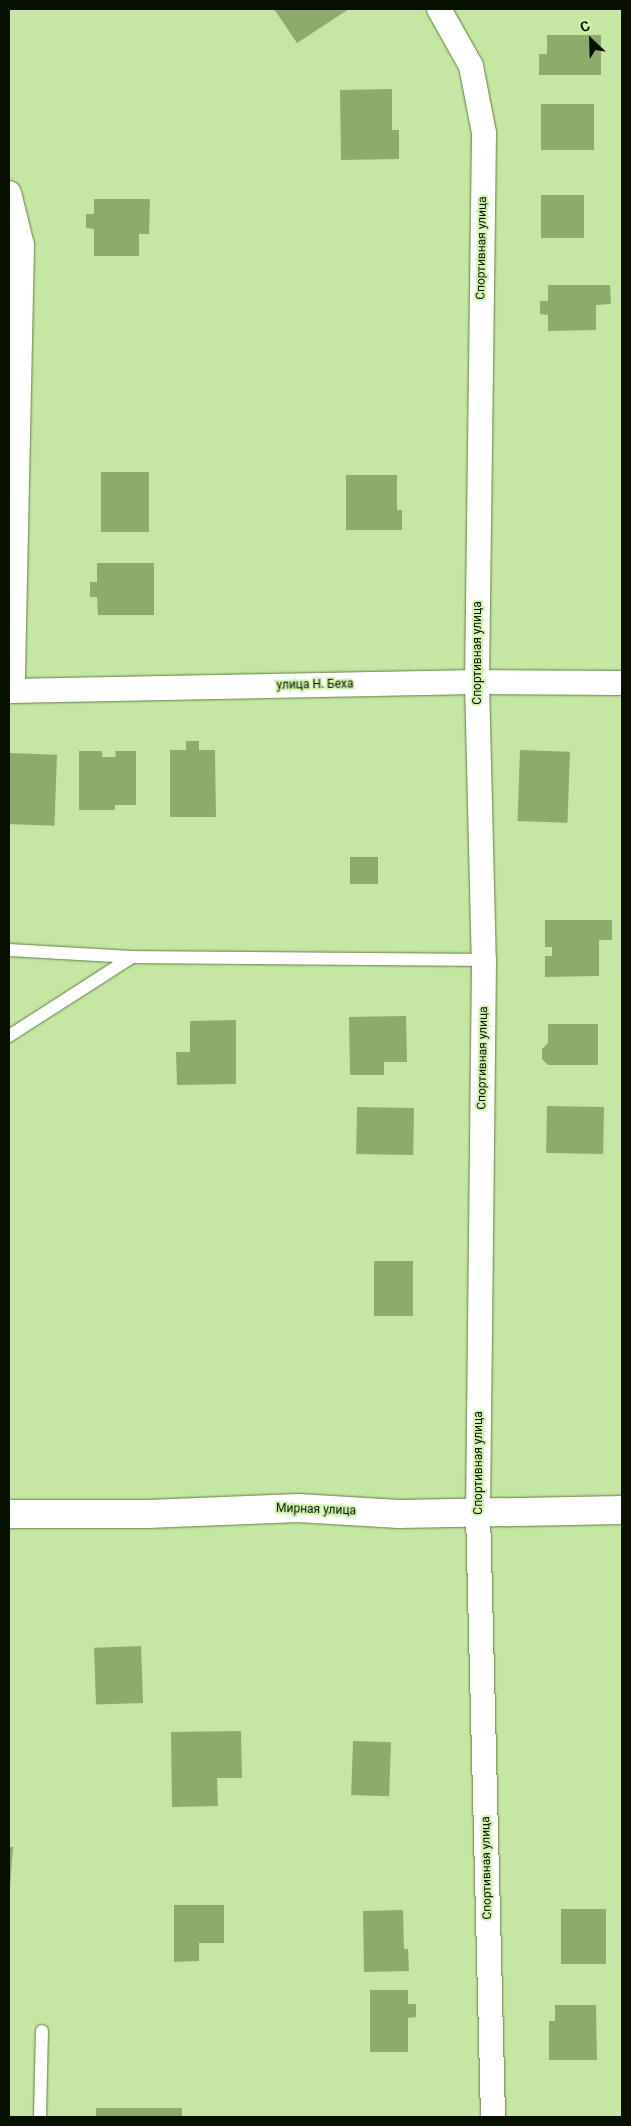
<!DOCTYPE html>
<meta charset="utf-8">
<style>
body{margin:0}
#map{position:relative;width:631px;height:2126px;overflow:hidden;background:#c6e7a3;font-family:Roboto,sans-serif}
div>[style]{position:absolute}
.building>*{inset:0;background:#8dac6b;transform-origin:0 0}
.roads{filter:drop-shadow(0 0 1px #617e3f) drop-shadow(0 0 1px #617e3f)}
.service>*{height:12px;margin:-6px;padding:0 6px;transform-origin:6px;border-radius:6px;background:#fff}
.minor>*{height:24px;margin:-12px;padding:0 12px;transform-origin:12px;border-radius:12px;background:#fff}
.tertiary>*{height:28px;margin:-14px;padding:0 14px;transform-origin:14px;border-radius:14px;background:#fff}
span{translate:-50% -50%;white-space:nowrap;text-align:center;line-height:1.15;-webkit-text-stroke:4px #d3f4b0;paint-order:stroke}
.street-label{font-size:12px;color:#060f00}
.frame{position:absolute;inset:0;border:10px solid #060f00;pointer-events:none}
.north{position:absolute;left:566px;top:15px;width:50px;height:50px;-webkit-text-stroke:4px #d3f4b0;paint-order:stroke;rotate:336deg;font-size:14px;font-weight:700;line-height:20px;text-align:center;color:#060f00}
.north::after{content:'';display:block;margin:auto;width:18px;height:22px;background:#060f00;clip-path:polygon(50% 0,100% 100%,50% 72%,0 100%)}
</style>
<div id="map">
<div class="building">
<i style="clip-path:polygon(274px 9px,349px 9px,297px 43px)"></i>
<i style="clip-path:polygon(547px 35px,601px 35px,601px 75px,539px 75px,539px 54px,547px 54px)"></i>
<i style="clip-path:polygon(392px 89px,392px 130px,399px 130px,399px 159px,341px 160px,340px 90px)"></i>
<i style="left:541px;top:104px;width:53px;height:46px"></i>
<i style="left:541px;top:195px;width:43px;height:43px"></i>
<i style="clip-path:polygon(94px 199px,150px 199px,149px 234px,139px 234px,139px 256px,94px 256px,94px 229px,86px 228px,86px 214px,94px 214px)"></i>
<i style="clip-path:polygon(548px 285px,610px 285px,611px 304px,596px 305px,596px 330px,548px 331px,548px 315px,540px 314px,540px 301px,548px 301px)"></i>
<i style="left:101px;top:472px;width:48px;height:60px"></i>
<i style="clip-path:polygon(346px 475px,397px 475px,397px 510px,402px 510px,402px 530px,346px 530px)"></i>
<i style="clip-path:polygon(97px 563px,154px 563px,154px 615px,98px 615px,97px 597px,90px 597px,90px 582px,97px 582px)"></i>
<i style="clip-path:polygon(186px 741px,199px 741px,199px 750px,215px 750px,216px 817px,170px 817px,170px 750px,186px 750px)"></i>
<i style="left:520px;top:750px;width:50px;height:71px;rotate:2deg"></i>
<i style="clip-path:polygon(79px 751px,102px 751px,102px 757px,116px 757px,115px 751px,136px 751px,136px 805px,115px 805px,115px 810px,79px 810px)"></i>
<i style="left:9px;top:753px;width:48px;height:71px;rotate:2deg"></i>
<i style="left:350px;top:857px;width:28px;height:27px"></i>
<i style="clip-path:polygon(545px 920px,612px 920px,612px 940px,599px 940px,599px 976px,545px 977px,545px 956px,552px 956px,552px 947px,545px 947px)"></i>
<i style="clip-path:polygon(406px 1016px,407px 1062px,384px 1062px,384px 1075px,350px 1075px,349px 1017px)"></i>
<i style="clip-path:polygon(236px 1020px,236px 1084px,177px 1085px,176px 1052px,190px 1052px,190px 1021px)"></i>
<i style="clip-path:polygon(548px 1024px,598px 1024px,598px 1065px,548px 1065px,542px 1059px,542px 1049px,548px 1043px)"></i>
<i style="left:547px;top:1106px;width:57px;height:47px;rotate:1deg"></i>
<i style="left:357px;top:1107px;width:57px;height:47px;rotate:1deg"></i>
<i style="left:374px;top:1261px;width:39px;height:55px"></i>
<i style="left:141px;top:1646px;width:57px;height:47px;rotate:88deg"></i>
<i style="clip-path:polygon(241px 1731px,242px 1778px,217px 1778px,218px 1806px,172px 1807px,171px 1732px)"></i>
<i style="left:353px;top:1741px;width:38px;height:54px;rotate:2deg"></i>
<i style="clip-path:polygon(9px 1847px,13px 1847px,10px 1887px,9px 1887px)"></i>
<i style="clip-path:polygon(174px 1905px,224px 1905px,224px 1943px,199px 1943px,199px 1961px,174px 1962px)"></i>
<i style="left:561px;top:1909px;width:45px;height:55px"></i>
<i style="clip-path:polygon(403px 1910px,404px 1949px,408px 1949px,409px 1971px,364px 1972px,363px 1911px)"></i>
<i style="clip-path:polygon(370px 1990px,408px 1990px,408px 2004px,416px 2004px,416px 2017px,408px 2018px,408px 2052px,370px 2052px)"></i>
<i style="clip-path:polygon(555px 2005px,596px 2005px,597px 2060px,549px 2060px,549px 2021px,555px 2021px)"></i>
<i style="left:96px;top:2108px;width:86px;height:9px"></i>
</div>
<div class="roads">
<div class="service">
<i style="left:9px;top:950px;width:123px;rotate:3.3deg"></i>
<i style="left:9px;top:1036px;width:146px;rotate:-32.7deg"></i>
<i style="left:132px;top:957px;width:352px;rotate:0.5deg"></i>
<i style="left:40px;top:2117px;width:86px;rotate:-88.7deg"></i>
</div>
<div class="minor">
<i style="left:439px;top:9px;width:65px;rotate:60.7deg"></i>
<i style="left:471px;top:66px;width:68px;rotate:79deg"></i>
<i style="left:484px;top:133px;width:549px;rotate:90.73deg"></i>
<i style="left:477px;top:682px;width:278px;rotate:88.6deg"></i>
<i style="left:484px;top:960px;width:552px;rotate:90.62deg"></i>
<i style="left:478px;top:1512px;width:605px;rotate:88.58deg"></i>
<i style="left:9px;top:193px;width:54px;rotate:76deg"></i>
<i style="left:22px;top:245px;width:446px;rotate:91.2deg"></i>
<i style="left:9px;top:691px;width:468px;rotate:-1.1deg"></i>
<i style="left:477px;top:682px;width:145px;rotate:0.4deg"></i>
</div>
<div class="tertiary">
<i style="left:9px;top:1514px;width:139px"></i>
<i style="left:148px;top:1514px;width:150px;rotate:-2.3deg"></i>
<i style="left:298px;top:1508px;width:101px;rotate:3.4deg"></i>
<i style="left:399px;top:1514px;width:223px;rotate:-1deg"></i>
</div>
</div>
<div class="street-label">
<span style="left:482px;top:248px;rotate:-89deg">Спортивная улица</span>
<span style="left:478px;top:653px;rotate:-90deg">Спортивная улица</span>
<span style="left:315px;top:685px;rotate:-1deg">улица Н. Беха</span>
<span style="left:483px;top:1058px;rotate:-89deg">Спортивная улица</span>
<span style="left:479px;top:1463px;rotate:-90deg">Спортивная улица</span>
<span style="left:316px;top:1510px;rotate:2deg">Мирная улица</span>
<span style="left:487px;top:1868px;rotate:-91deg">Спортивная улица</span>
</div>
<div class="frame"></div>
<div class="north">С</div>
</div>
